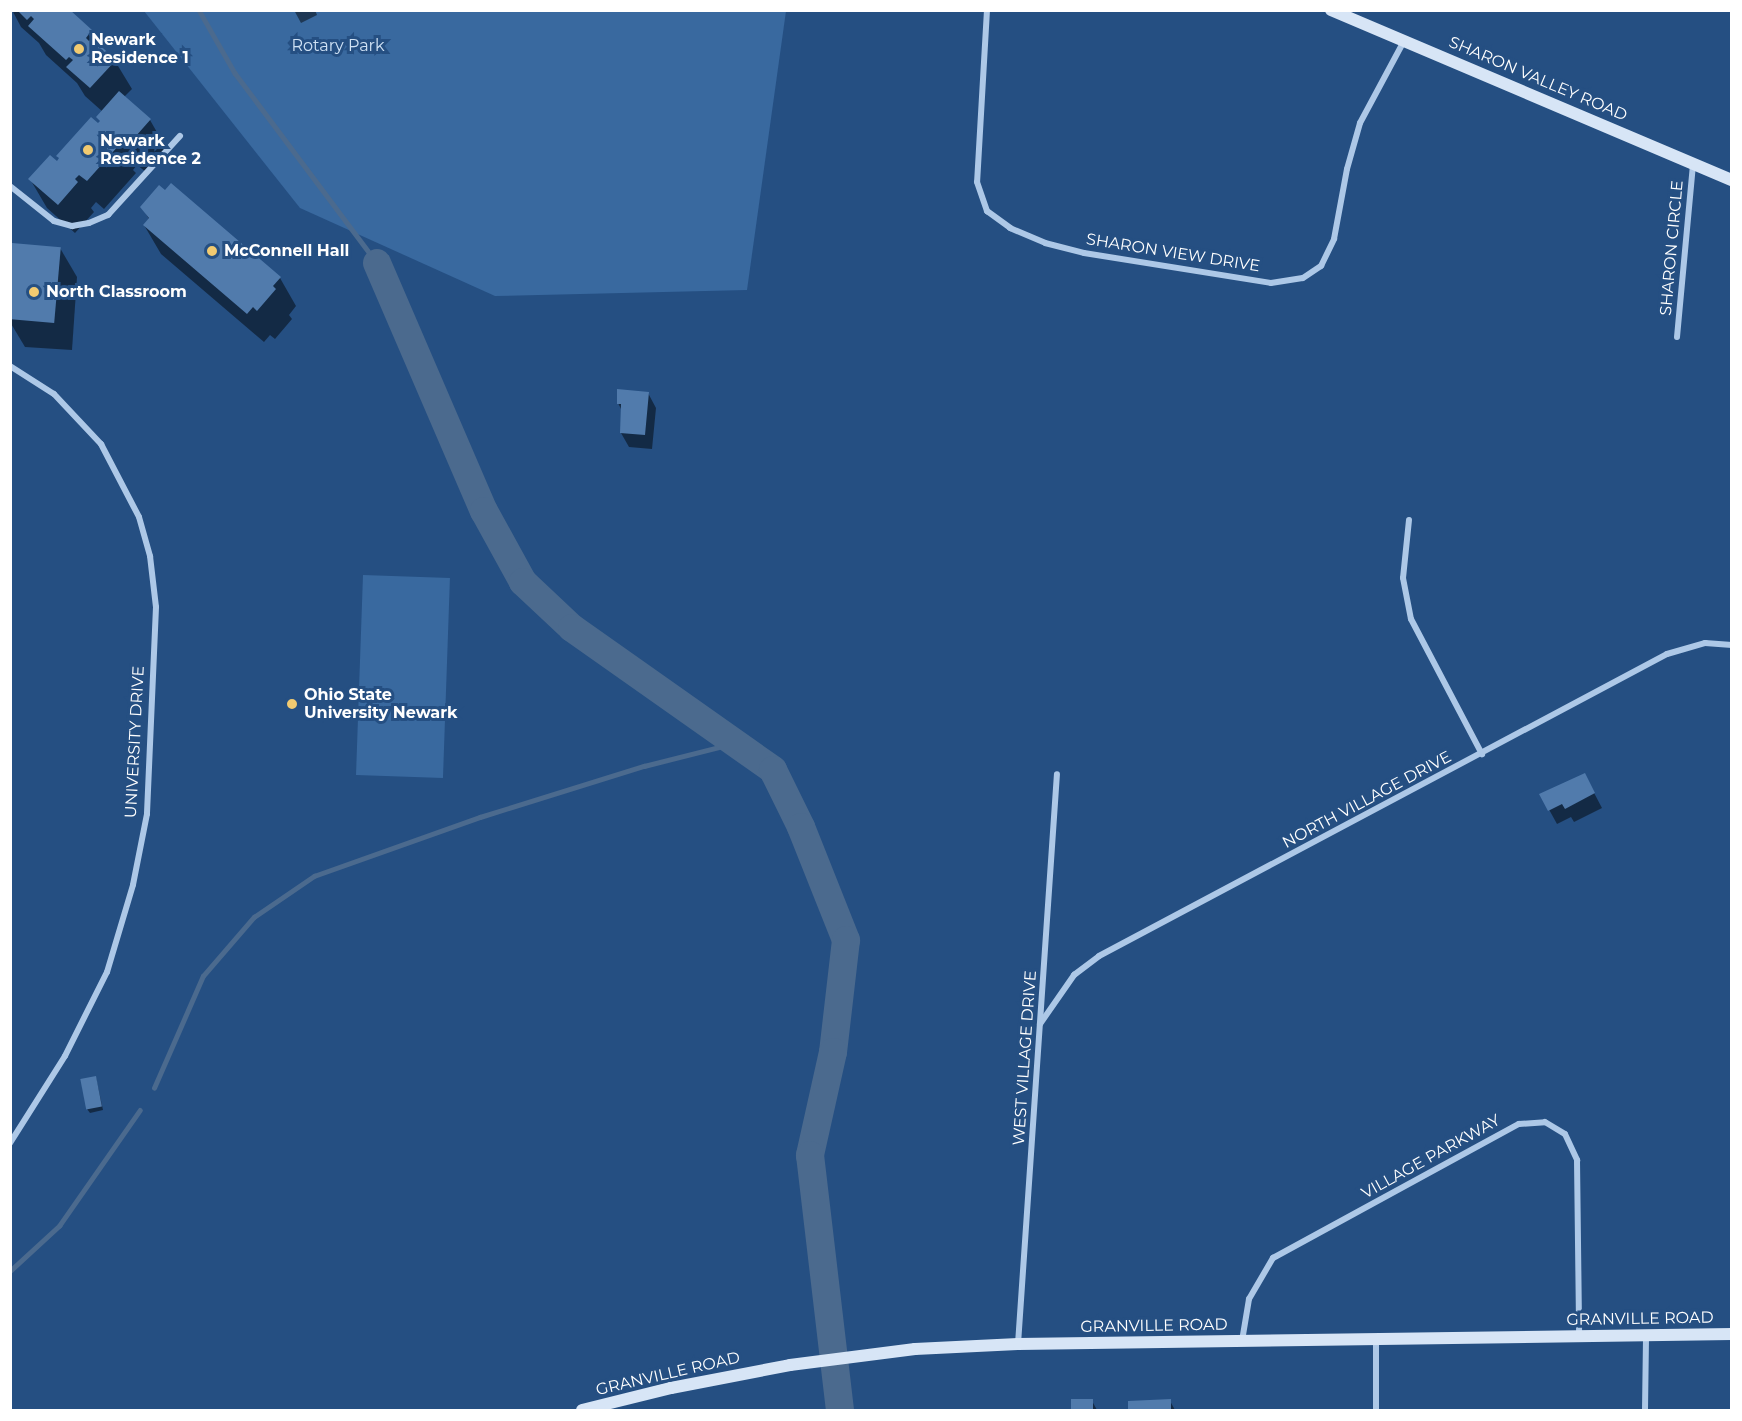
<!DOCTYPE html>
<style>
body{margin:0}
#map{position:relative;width:1742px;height:1421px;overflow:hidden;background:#254f82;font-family:Montserrat,sans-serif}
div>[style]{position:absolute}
.green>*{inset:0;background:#39699f;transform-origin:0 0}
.shadow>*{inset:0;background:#0007}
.stream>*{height:4.5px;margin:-2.25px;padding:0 2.25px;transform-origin:2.25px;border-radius:2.25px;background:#4b6a8e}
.river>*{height:28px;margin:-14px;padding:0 14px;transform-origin:14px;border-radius:14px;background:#4b6a8e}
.building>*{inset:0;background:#517bac;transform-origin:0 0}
.street>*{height:6px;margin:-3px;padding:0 3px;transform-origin:3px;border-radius:3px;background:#adc8e7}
.secondary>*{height:12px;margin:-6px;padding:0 6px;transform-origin:6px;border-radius:6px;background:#d7e5f6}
.dots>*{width:16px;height:16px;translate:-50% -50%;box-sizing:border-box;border:3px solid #254f82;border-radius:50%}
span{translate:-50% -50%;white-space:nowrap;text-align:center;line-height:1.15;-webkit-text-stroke:6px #254f82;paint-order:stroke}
.poi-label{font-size:16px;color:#fff;font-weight:700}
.left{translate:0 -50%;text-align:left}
.park-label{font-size:16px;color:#d0e2f5}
.street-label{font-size:16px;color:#fff}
.frame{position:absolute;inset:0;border:12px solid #fff;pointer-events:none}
</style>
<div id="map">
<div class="green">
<i style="clip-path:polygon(144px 11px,786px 11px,747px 290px,495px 296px,300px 208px)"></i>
<i style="left:363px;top:575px;width:87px;height:200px;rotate:2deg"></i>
</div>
<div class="shadow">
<i style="clip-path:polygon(12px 10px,68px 10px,91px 31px,101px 48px,115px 61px,132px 89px,124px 97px,150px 120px,166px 148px,146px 172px,137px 165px,133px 170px,136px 173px,104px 209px,96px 202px,91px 208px,94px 212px,75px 233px,47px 208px,30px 179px,57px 163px,99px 125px,103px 112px,85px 96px,77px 83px,46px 55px,39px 43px,21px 27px)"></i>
<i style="clip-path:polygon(294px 10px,315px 10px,317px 15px,301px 23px)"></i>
<i style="clip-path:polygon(142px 207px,280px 278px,296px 306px,289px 315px,292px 319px,275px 339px,270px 335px,264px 342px,161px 254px,144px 225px,149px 219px)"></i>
<i style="clip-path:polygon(60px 248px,77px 277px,72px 350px,25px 347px,10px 322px,10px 271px)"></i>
<i style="clip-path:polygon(648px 393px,656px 408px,652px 449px,629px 447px,621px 433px,622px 411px,618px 403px)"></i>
<i style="clip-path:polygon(1592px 789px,1602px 808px,1574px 822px,1571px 817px,1557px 824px,1541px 795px)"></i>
<i style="clip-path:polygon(96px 1078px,103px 1110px,90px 1113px,87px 1109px)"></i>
<i style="clip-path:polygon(1072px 1400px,1092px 1401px,1097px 1410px,1072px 1410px)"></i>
<i style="clip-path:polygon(1170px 1401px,1175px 1410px,1130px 1410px,1130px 1403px)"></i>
</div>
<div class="stream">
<i style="left:199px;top:10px;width:73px;rotate:60.3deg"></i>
<i style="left:235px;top:73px;width:237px;rotate:53.2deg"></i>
<i style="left:154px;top:1088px;width:122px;rotate:-66.4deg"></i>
<i style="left:203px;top:976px;width:78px;rotate:-49.2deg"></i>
<i style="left:254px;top:917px;width:73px;rotate:-34.3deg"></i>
<i style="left:314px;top:876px;width:176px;rotate:-19.6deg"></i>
<i style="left:480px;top:817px;width:172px;rotate:-17.3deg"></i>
<i style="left:644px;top:766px;width:94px;rotate:-14.2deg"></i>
<i style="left:10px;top:1271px;width:67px;rotate:-42.6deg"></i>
<i style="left:59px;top:1226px;width:141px;rotate:-55.1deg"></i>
</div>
<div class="river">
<i style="left:377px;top:263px;width:270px;rotate:66.7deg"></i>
<i style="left:484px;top:511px;width:81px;rotate:61.2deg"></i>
<i style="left:523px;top:582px;width:67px;rotate:43.2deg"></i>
<i style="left:572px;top:628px;width:246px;rotate:35.2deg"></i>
<i style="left:773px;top:770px;width:64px;rotate:63.8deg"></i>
<i style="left:801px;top:827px;width:122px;rotate:68.3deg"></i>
<i style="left:846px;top:940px;width:113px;rotate:96.6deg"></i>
<i style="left:833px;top:1052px;width:106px;rotate:102.6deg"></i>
<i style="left:810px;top:1155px;width:257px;rotate:83.3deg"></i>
</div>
<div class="building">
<i style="clip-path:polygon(17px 10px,70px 10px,92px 30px,86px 38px,89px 41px,92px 38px,116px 60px,90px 88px,66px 67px,73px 60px,69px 57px,66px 60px,28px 26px,34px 19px,31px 16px,27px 20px)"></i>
<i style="clip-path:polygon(119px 91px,151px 119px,128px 145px,120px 138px,117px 141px,120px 144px,87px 181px,79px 175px,75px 179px,78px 182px,58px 205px,28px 179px,50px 155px,57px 161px,59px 158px,56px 156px,91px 117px,98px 123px,100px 121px,96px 117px)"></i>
<i style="clip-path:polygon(171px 183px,281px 277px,273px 286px,276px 289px,257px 311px,253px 307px,247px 314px,143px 225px,149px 218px,140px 207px,159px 185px,165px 190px)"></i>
<i style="left:12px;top:243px;width:49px;height:76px;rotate:5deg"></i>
<i style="clip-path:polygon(617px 389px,649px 392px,645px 435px,620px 433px,621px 404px,617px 404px)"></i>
<i style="clip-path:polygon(1585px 773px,1595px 793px,1565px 809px,1562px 804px,1548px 811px,1539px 794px)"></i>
<i style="left:96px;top:1076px;width:31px;height:16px;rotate:79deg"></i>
<i style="left:1071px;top:1399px;width:22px;height:11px"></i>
<i style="clip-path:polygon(1171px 1399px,1171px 1410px,1128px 1410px,1128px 1401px)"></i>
</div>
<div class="street">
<i style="left:987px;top:10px;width:172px;rotate:93.3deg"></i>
<i style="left:977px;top:182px;width:31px;rotate:71deg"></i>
<i style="left:987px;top:211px;width:29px;rotate:36deg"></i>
<i style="left:1010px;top:228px;width:38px;rotate:23deg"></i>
<i style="left:1045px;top:243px;width:40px;rotate:14.4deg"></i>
<i style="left:1084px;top:253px;width:189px;rotate:9.1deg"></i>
<i style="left:1271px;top:283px;width:32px;rotate:-9deg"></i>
<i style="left:1303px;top:278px;width:22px;rotate:-34deg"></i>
<i style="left:1321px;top:266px;width:30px;rotate:-64deg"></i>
<i style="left:1334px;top:239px;width:71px;rotate:-79.5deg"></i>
<i style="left:1347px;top:169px;width:48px;rotate:-74.2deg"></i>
<i style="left:1360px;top:123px;width:93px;rotate:-61.8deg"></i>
<i style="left:10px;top:186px;width:56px;rotate:38.5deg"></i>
<i style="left:54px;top:221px;width:19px;rotate:16deg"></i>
<i style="left:72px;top:226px;width:17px;rotate:-10deg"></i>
<i style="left:89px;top:223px;width:21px;rotate:-23deg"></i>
<i style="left:108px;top:215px;width:107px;rotate:-47.7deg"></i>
<i style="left:1677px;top:337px;width:175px;rotate:-84.7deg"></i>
<i style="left:10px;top:366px;width:52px;rotate:32.5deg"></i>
<i style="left:54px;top:394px;width:69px;rotate:46.8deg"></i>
<i style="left:101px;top:444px;width:82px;rotate:62.5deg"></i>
<i style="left:139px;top:517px;width:41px;rotate:74.2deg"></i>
<i style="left:150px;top:556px;width:51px;rotate:83.3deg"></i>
<i style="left:156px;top:607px;width:207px;rotate:92.5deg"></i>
<i style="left:147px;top:814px;width:72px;rotate:101.2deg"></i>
<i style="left:133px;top:885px;width:91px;rotate:106.6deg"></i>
<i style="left:107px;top:972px;width:94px;rotate:116.6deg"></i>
<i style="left:65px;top:1056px;width:103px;rotate:122.3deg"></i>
<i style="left:1409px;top:520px;width:58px;rotate:95.9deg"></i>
<i style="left:1403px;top:578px;width:42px;rotate:79deg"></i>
<i style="left:1411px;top:619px;width:153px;rotate:62.3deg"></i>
<i style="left:1040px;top:1024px;width:60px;rotate:-55.2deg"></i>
<i style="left:1074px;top:975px;width:31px;rotate:-37deg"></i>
<i style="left:1099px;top:956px;width:643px;rotate:-28deg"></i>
<i style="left:1667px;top:654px;width:40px;rotate:-16deg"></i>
<i style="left:1705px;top:643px;width:27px;rotate:4deg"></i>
<i style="left:1376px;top:1339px;width:71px;rotate:90deg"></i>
<i style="left:1242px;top:1341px;width:43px;rotate:-80.5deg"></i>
<i style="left:1249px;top:1299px;width:48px;rotate:-59.7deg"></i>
<i style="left:1273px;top:1258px;width:280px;rotate:-28.6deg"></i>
<i style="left:1519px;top:1124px;width:26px;rotate:-4deg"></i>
<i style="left:1545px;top:1122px;width:23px;rotate:31deg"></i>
<i style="left:1565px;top:1134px;width:29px;rotate:65deg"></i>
<i style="left:1577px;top:1160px;width:176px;rotate:89.3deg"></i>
<i style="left:1018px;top:1344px;width:571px;rotate:-86.09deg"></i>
<i style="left:1645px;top:1410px;width:74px;rotate:-89.2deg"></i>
</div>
<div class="secondary">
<i style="left:1331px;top:10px;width:436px;rotate:23deg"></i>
<i style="left:582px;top:1410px;width:92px;rotate:-13.9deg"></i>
<i style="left:671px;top:1388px;width:121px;rotate:-10.9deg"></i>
<i style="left:790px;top:1365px;width:126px;rotate:-7.3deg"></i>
<i style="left:915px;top:1349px;width:103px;rotate:-2.8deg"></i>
<i style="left:1018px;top:1344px;width:714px;rotate:-0.8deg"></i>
</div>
<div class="dots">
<i style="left:79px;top:49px;background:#f1ca71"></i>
<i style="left:88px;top:150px;background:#f1ca71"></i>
<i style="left:212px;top:251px;background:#f1ca71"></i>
<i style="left:34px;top:292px;background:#f1ca71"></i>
<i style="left:292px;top:704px;background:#f1ca71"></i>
</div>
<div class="poi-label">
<span class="left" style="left:91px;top:49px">Newark<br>Residence 1</span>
<span class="left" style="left:100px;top:150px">Newark<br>Residence 2</span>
<span class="left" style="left:224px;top:251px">McConnell Hall</span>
<span class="left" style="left:46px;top:292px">North Classroom</span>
<span class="left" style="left:304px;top:704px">Ohio State<br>University Newark</span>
</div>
<div class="park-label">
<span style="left:338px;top:46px">Rotary Park</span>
</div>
<div class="street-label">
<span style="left:1538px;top:79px;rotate:23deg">SHARON VALLEY ROAD</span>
<span style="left:1672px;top:248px;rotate:-85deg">SHARON CIRCLE</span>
<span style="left:1173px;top:253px;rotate:9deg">SHARON VIEW DRIVE</span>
<span style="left:135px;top:742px;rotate:-87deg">UNIVERSITY DRIVE</span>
<span style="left:1367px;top:800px;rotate:-28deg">NORTH VILLAGE DRIVE</span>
<span style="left:1025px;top:1058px;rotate:-86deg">WEST VILLAGE DRIVE</span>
<span style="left:1431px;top:1157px;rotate:-29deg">VILLAGE PARKWAY</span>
<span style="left:1640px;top:1319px;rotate:-1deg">GRANVILLE ROAD</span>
<span style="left:1154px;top:1326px;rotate:-1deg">GRANVILLE ROAD</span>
<span style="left:668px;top:1374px;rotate:-13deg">GRANVILLE ROAD</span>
</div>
<div class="frame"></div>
</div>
